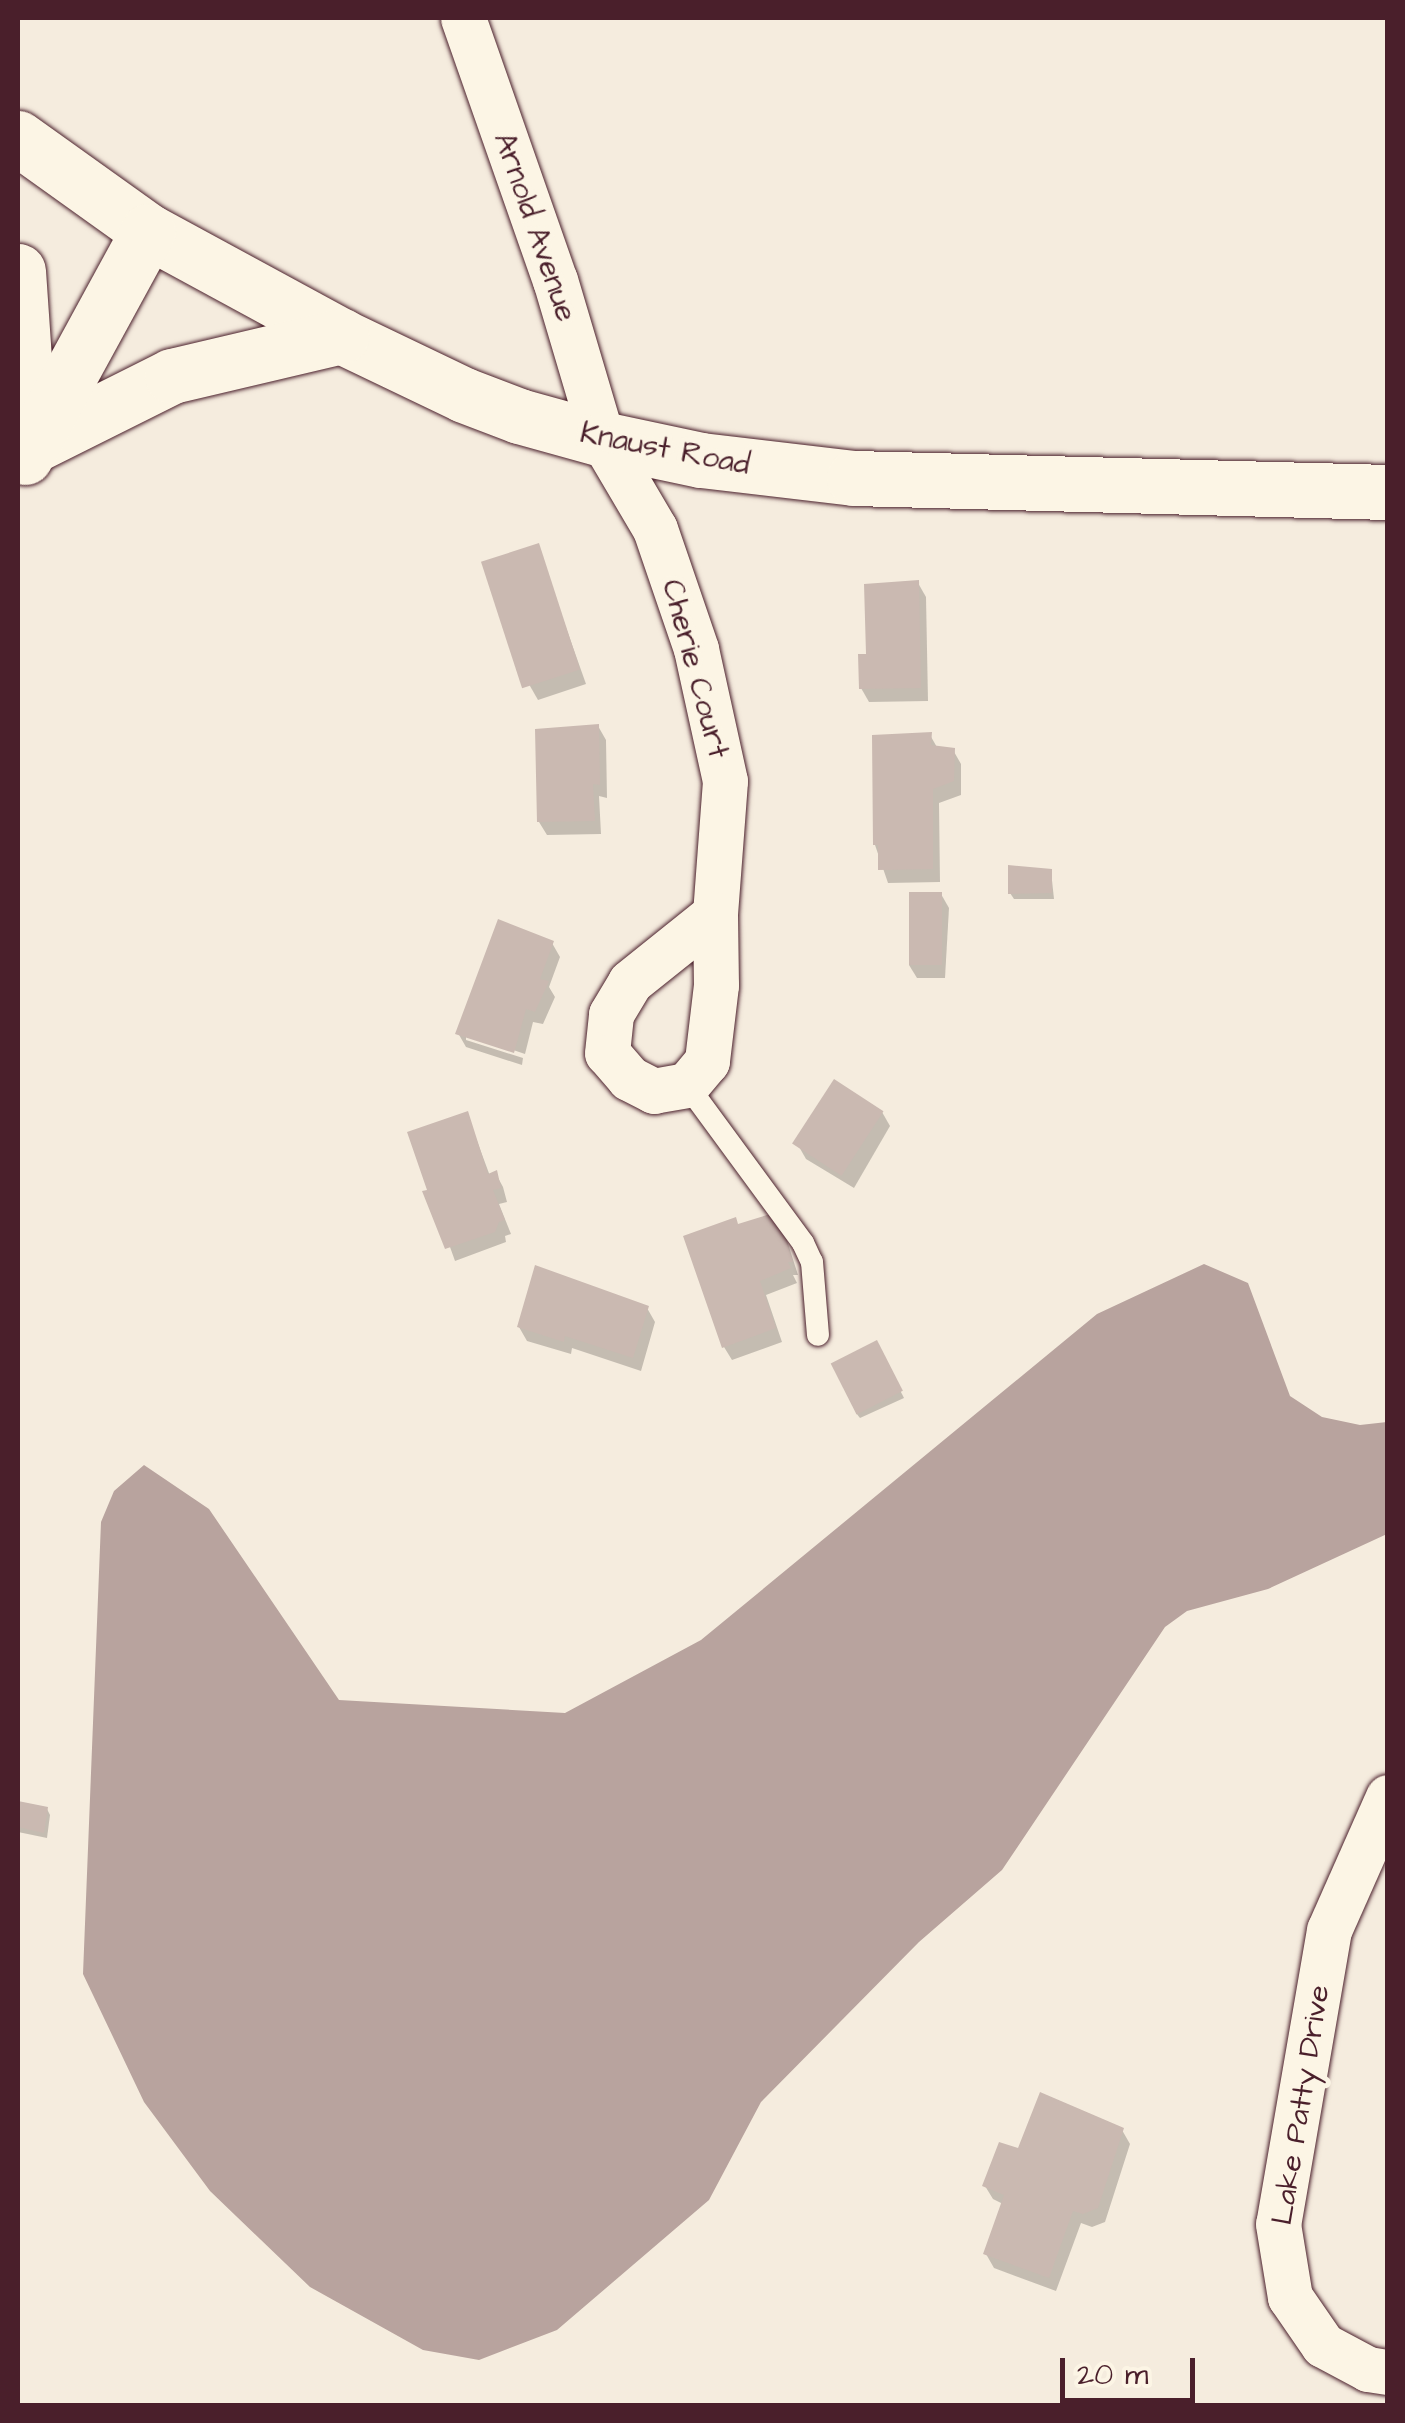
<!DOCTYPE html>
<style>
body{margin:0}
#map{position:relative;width:1405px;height:2423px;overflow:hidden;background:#f5ecde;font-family:"Architects Daughter",sans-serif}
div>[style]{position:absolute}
.water>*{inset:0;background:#b8a39e}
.shadow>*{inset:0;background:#0003}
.building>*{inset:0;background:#cab9b1;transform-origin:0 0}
.roads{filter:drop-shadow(0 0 2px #4a1f2b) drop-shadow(0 0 2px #4a1f2b)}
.service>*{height:22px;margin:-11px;padding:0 11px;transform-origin:11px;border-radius:11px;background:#fcf5e5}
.minor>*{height:45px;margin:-22.5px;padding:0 22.5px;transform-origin:22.5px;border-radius:22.5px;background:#fcf5e5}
.secondary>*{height:55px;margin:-27.5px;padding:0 27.5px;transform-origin:27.5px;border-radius:27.5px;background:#fcf5e5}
span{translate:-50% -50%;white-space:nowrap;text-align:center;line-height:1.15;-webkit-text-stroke:10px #fcf5e5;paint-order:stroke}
.street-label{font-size:30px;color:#4a1f2b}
.frame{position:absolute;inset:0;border:20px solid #4a1f2b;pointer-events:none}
.scale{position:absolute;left:1060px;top:2358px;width:135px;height:45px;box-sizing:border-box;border:5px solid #4a1f2b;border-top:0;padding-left:12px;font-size:30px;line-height:35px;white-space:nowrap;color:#4a1f2b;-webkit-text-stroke:8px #fcf5e5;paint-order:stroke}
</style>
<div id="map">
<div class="water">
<i style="clip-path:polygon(1204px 1264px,1248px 1283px,1290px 1396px,1322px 1417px,1360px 1425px,1387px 1422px,1387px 1534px,1268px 1589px,1187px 1611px,1165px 1627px,1002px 1870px,919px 1942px,761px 2102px,709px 2200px,557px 2330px,479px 2360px,423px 2350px,310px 2287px,210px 2191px,144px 2102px,83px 1974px,101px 1522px,114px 1491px,144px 1465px,209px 1509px,339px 1700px,565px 1713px,701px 1640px,1097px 1314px)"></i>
</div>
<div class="shadow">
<i style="clip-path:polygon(537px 546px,586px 684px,538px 700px,530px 686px)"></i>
<i style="clip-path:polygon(918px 583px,926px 597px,928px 701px,869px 702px,861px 688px,868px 656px)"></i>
<i style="clip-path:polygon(598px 726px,606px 740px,607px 798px,599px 796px,601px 834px,547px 835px,539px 822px)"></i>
<i style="clip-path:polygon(930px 735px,938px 749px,953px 750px,961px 764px,961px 795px,939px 803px,940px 882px,888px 883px,875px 845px)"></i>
<i style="clip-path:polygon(1051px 871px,1054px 899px,1014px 899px,1010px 893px)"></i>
<i style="clip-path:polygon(941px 894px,949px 908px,945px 978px,917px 978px,909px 965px)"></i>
<i style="clip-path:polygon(552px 943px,560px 957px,549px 987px,555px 997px,543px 1024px,533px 1022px,525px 1054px,466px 1034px,466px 1040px,523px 1058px,522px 1065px,466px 1047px,458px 1033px)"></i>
<i style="clip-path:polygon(882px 1112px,890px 1126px,854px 1188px,806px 1159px,798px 1145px)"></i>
<i style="clip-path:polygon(467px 1114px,490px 1176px,496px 1174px,503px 1187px,507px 1202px,499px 1204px,511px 1234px,505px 1236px,506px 1242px,455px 1261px,430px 1191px)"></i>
<i style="clip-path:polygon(738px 1226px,783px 1228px,798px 1275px,793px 1275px,797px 1283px,766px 1295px,782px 1342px,732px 1360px,724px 1347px)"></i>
<i style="clip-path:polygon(647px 1308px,655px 1322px,641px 1371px,572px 1348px,571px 1354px,527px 1341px,519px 1327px)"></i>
<i style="clip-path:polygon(876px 1343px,904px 1398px,860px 1418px,856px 1413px)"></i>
<i style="clip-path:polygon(18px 1803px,47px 1809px,50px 1815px,47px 1838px,18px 1832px)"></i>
<i style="clip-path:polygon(1122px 2130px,1130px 2144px,1105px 2222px,1092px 2227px,1081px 2223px,1056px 2291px,994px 2268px,986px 2254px,1003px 2204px,993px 2199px,985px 2186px,1019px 2152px)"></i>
</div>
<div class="building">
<i style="left:539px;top:543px;width:133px;height:61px;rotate:72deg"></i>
<i style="clip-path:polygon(919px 580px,921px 688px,859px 689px,858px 654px,866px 654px,864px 584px)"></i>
<i style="clip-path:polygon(599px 724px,600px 785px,593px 784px,595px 821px,537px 822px,535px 729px)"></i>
<i style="clip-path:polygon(932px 732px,931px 745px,955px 748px,954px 781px,933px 789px,933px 869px,878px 870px,878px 845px,873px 845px,872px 735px)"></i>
<i style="clip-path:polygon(1008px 865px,1052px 869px,1052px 893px,1008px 894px)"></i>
<i style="left:909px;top:892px;width:33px;height:73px"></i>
<i style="clip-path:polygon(498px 919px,554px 941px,540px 979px,549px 981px,535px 1012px,526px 1009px,514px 1053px,455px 1034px)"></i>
<i style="left:834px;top:1079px;width:59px;height:77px;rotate:33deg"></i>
<i style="clip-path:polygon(468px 1111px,488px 1174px,497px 1170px,501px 1188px,493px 1190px,505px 1220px,499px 1222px,495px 1232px,445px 1249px,422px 1191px,427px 1190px,407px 1132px)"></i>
<i style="clip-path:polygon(777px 1212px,793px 1262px,788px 1262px,791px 1268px,760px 1281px,776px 1328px,722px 1348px,683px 1236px,736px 1217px,738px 1224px)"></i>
<i style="clip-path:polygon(535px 1265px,649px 1306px,633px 1358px,565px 1336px,564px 1342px,517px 1327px)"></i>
<i style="left:877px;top:1340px;width:57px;height:52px;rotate:63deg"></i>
<i style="clip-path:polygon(18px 1801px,48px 1807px,44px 1833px,18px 1827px)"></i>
<i style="clip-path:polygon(1040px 2092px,1124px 2128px,1098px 2208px,1083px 2214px,1073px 2211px,1049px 2278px,983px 2254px,1004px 2195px,982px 2186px,999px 2142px,1018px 2148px)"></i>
</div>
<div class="roads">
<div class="service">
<i style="left:687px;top:1085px;width:196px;rotate:53.7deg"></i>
<i style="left:803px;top:1243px;width:21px;rotate:65deg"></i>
<i style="left:812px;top:1262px;width:73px;rotate:85.3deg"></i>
</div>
<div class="minor">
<i style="left:463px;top:18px;width:278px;rotate:70.7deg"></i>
<i style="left:555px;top:280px;width:166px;rotate:73.5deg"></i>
<i style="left:602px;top:439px;width:104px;rotate:59.5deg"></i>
<i style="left:655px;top:529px;width:127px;rotate:71.1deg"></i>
<i style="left:696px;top:649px;width:135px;rotate:77.6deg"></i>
<i style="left:725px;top:781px;width:133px;rotate:94.3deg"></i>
<i style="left:715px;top:914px;width:71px;rotate:89.2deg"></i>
<i style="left:716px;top:985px;width:77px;rotate:96.8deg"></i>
<i style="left:707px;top:1061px;width:31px;rotate:130deg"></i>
<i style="left:687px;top:1085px;width:34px;rotate:170deg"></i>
<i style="left:654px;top:1091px;width:28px;rotate:-153deg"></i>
<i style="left:629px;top:1078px;width:33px;rotate:-131deg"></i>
<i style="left:607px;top:1053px;width:39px;rotate:-84deg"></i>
<i style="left:611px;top:1014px;width:37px;rotate:-59deg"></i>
<i style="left:630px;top:982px;width:109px;rotate:-38.7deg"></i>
<i style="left:1388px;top:1797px;width:145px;rotate:113.9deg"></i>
<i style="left:1329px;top:1930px;width:298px;rotate:99.8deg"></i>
<i style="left:1278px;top:2224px;width:74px;rotate:80.7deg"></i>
<i style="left:1290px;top:2297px;width:58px;rotate:55.5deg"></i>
<i style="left:1323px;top:2345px;width:51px;rotate:28.1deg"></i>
<i style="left:1368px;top:2369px;width:20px;rotate:9deg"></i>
</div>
<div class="secondary">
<i style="left:18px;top:138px;width:160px;rotate:35.6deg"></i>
<i style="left:148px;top:231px;width:220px;rotate:28.5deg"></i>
<i style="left:341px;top:336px;width:136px;rotate:25.6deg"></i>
<i style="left:464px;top:395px;width:59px;rotate:20.9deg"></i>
<i style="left:519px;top:416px;width:86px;rotate:15.5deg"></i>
<i style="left:602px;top:439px;width:101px;rotate:12deg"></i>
<i style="left:701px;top:460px;width:154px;rotate:6.7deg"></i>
<i style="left:854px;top:478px;width:534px;rotate:1.5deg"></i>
<i style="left:18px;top:271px;width:176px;rotate:86.1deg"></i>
<i style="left:30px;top:447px;width:159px;rotate:-26.6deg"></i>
<i style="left:172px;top:376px;width:174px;rotate:-13.3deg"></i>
<i style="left:25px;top:457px;width:257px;rotate:-61.4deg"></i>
</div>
</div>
<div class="street-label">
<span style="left:535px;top:227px;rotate:71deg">Arnold Avenue</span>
<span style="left:665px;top:449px;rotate:11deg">Knaust Road</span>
<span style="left:695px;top:669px;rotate:75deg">Cherie Court</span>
<span style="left:1301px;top:2105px;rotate:-81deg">Lake Patty Drive</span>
</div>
<div class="frame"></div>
<div class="scale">20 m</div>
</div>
